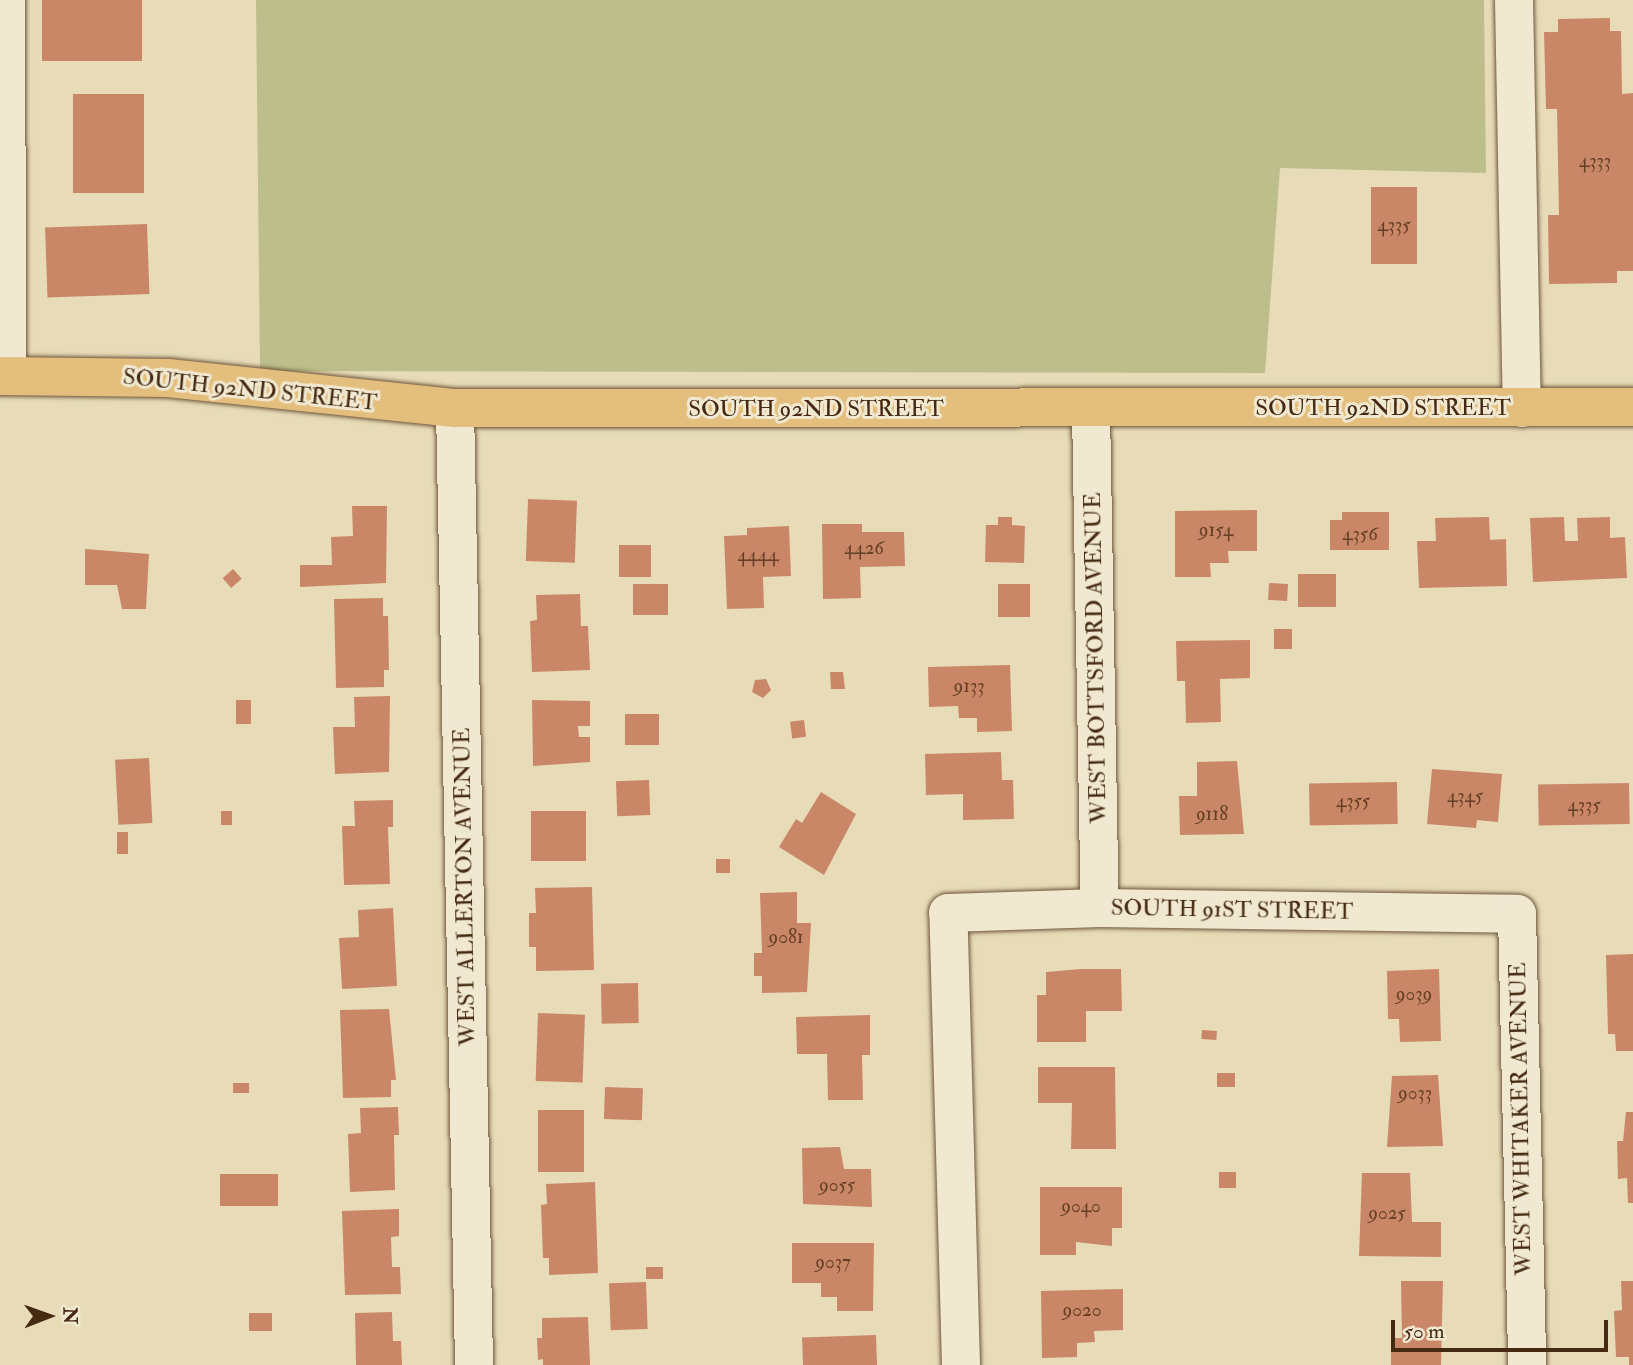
<!DOCTYPE html>
<style>
body{margin:0}
#map{position:relative;width:1633px;height:1365px;overflow:hidden;background:#e8dcb8;font-family:"IM FELL Double Pica",serif}
div>[style]{position:absolute}
.green>*{inset:0;background:#bcbf8b}
.building>*{inset:0;background:#c98767;transform-origin:0 0}
.roads{filter:drop-shadow(0 0 2px #6e563b) drop-shadow(0 0 2px #6e563b)}
.minor>*{height:38px;margin:-19px;padding:0 19px;transform-origin:19px;border-radius:19px;background:#f0e8d1}
.major>*{height:38px;margin:-19px;padding:0 19px;transform-origin:19px;border-radius:19px;background:#e4be7c}
span{translate:-50% -50%;white-space:nowrap;text-align:center;line-height:1.15;-webkit-text-stroke:6px #f0e8d1;paint-order:stroke}
.number-label{font-size:19px;color:#664026}
.number-label span{-webkit-text-stroke-width:0}
.street-label{font-size:23px;color:#452911}
.north{position:absolute;left:14px;top:1281px;width:70px;height:70px;-webkit-text-stroke:5px #f0e8d1;paint-order:stroke;rotate:89deg;font-size:19px;font-weight:700;line-height:28px;text-align:center;color:#452911}
.north::after{content:'';display:block;margin:auto;width:24px;height:32px;background:#452911;clip-path:polygon(50% 0,100% 100%,50% 72%,0 100%)}
.scale{position:absolute;left:1391px;top:1320px;width:217px;height:32px;box-sizing:border-box;border:4px solid #452911;border-top:0;padding-left:9px;font-size:21px;line-height:24px;white-space:nowrap;color:#452911;-webkit-text-stroke:5px #f0e8d1;paint-order:stroke}
</style>
<div id="map">
<div class="green">
<i style="clip-path:polygon(256px 0,1484px 0,1486px 173px,1280px 168px,1265px 373px,260px 371px)"></i>
</div>
<div class="building">
<i style="left:42px;top:0;width:100px;height:61px"></i>
<i style="clip-path:polygon(1610px 18px,1610px 31px,1621px 31px,1622px 94px,1633px 93px,1633px 271px,1617px 271px,1617px 283px,1549px 284px,1548px 215px,1559px 215px,1557px 109px,1546px 109px,1544px 32px,1558px 32px,1558px 19px)"></i>
<i style="left:73px;top:94px;width:71px;height:99px"></i>
<i style="left:1371px;top:187px;width:46px;height:77px"></i>
<i style="left:147px;top:224px;width:70px;height:102px;rotate:88deg"></i>
<i style="left:528px;top:499px;width:49px;height:62px;rotate:2deg"></i>
<i style="clip-path:polygon(352px 506px,387px 506px,386px 583px,300px 587px,300px 565px,332px 565px,331px 537px,353px 536px)"></i>
<i style="clip-path:polygon(1257px 510px,1257px 551px,1228px 551px,1229px 563px,1210px 563px,1211px 577px,1175px 577px,1175px 511px)"></i>
<i style="clip-path:polygon(1342px 512px,1389px 512px,1389px 550px,1330px 550px,1330px 520px,1342px 520px)"></i>
<i style="clip-path:polygon(998px 517px,1012px 517px,1012px 525px,1025px 526px,1024px 563px,985px 562px,986px 525px,998px 525px)"></i>
<i style="clip-path:polygon(1489px 517px,1490px 540px,1506px 539px,1507px 586px,1419px 588px,1417px 541px,1436px 541px,1435px 518px)"></i>
<i style="clip-path:polygon(1564px 517px,1565px 541px,1578px 541px,1577px 518px,1610px 517px,1610px 538px,1625px 537px,1627px 578px,1533px 582px,1530px 518px)"></i>
<i style="clip-path:polygon(822px 524px,862px 524px,862px 532px,904px 532px,905px 566px,860px 567px,861px 598px,823px 599px)"></i>
<i style="clip-path:polygon(789px 526px,791px 576px,763px 577px,764px 608px,727px 609px,724px 536px,747px 535px,747px 528px)"></i>
<i style="left:651px;top:545px;width:32px;height:32px;rotate:90deg"></i>
<i style="clip-path:polygon(85px 549px,149px 554px,146px 609px,122px 609px,117px 585px,85px 585px)"></i>
<i style="left:233px;top:569px;width:13px;height:14px;rotate:48deg"></i>
<i style="left:1298px;top:574px;width:38px;height:33px"></i>
<i style="left:1269px;top:583px;width:19px;height:17px;rotate:3deg"></i>
<i style="left:633px;top:584px;width:35px;height:31px"></i>
<i style="left:998px;top:584px;width:32px;height:33px"></i>
<i style="clip-path:polygon(580px 594px,581px 626px,588px 626px,590px 670px,532px 672px,530px 621px,537px 620px,536px 595px)"></i>
<i style="clip-path:polygon(383px 598px,383px 616px,388px 616px,389px 670px,384px 670px,384px 687px,336px 688px,334px 599px)"></i>
<i style="left:1274px;top:629px;width:18px;height:20px"></i>
<i style="clip-path:polygon(1250px 640px,1250px 678px,1220px 679px,1221px 722px,1186px 723px,1185px 681px,1177px 681px,1176px 641px)"></i>
<i style="clip-path:polygon(1010px 665px,1012px 731px,977px 732px,977px 718px,959px 718px,958px 706px,929px 707px,928px 667px)"></i>
<i style="clip-path:polygon(830px 672px,843px 672px,845px 689px,831px 689px)"></i>
<i style="clip-path:polygon(766px 679px,771px 690px,763px 698px,752px 692px,755px 680px)"></i>
<i style="clip-path:polygon(390px 696px,389px 772px,335px 774px,333px 727px,355px 727px,354px 697px)"></i>
<i style="left:236px;top:700px;width:15px;height:24px"></i>
<i style="clip-path:polygon(532px 700px,590px 701px,590px 726px,578px 726px,579px 737px,590px 737px,590px 762px,533px 766px)"></i>
<i style="left:659px;top:714px;width:31px;height:34px;rotate:90deg"></i>
<i style="left:804px;top:720px;width:17px;height:14px;rotate:83deg"></i>
<i style="clip-path:polygon(1001px 752px,1002px 780px,1013px 780px,1014px 819px,963px 820px,963px 794px,926px 795px,925px 754px)"></i>
<i style="left:149px;top:758px;width:65px;height:34px;rotate:87deg"></i>
<i style="clip-path:polygon(1237px 761px,1244px 834px,1180px 835px,1179px 796px,1197px 796px,1197px 762px)"></i>
<i style="clip-path:polygon(1432px 769px,1502px 774px,1498px 822px,1477px 820px,1476px 828px,1427px 824px)"></i>
<i style="left:649px;top:780px;width:35px;height:33px;rotate:88deg"></i>
<i style="left:1397px;top:782px;width:42px;height:88px;rotate:89deg"></i>
<i style="left:1629px;top:783px;width:41px;height:91px;rotate:89deg"></i>
<i style="clip-path:polygon(821px 792px,856px 814px,824px 875px,779px 847px,796px 819px,802px 823px)"></i>
<i style="clip-path:polygon(393px 800px,393px 827px,388px 827px,390px 884px,344px 885px,342px 826px,355px 826px,354px 801px)"></i>
<i style="left:221px;top:811px;width:11px;height:14px"></i>
<i style="left:586px;top:811px;width:50px;height:55px;rotate:90deg"></i>
<i style="left:117px;top:832px;width:11px;height:22px"></i>
<i style="left:730px;top:859px;width:14px;height:14px;rotate:90deg"></i>
<i style="clip-path:polygon(592px 887px,594px 970px,536px 971px,536px 947px,529px 947px,529px 913px,536px 913px,535px 888px)"></i>
<i style="clip-path:polygon(797px 892px,797px 923px,811px 923px,807px 992px,762px 993px,762px 976px,754px 976px,754px 953px,762px 953px,760px 893px)"></i>
<i style="clip-path:polygon(393px 908px,397px 986px,342px 989px,339px 938px,359px 937px,358px 910px)"></i>
<i style="clip-path:polygon(1633px 954px,1633px 1051px,1616px 1051px,1615px 1034px,1608px 1034px,1606px 955px)"></i>
<i style="clip-path:polygon(1081px 969px,1121px 969px,1122px 1011px,1086px 1011px,1086px 1042px,1037px 1042px,1037px 995px,1046px 995px,1046px 972px)"></i>
<i style="clip-path:polygon(1439px 969px,1441px 1041px,1400px 1042px,1399px 1019px,1388px 1019px,1387px 971px)"></i>
<i style="left:638px;top:983px;width:40px;height:37px;rotate:89deg"></i>
<i style="clip-path:polygon(389px 1009px,396px 1080px,391px 1080px,391px 1097px,343px 1098px,340px 1010px)"></i>
<i style="left:538px;top:1013px;width:47px;height:68px;rotate:2deg"></i>
<i style="clip-path:polygon(870px 1015px,870px 1055px,862px 1055px,863px 1100px,828px 1100px,827px 1054px,797px 1054px,796px 1017px)"></i>
<i style="left:1202px;top:1030px;width:15px;height:9px;rotate:4deg"></i>
<i style="clip-path:polygon(1038px 1067px,1115px 1067px,1116px 1149px,1071px 1149px,1072px 1103px,1038px 1103px)"></i>
<i style="left:1217px;top:1073px;width:18px;height:14px"></i>
<i style="clip-path:polygon(1438px 1075px,1443px 1146px,1387px 1147px,1392px 1076px)"></i>
<i style="left:249px;top:1083px;width:10px;height:16px;rotate:90deg"></i>
<i style="left:605px;top:1087px;width:38px;height:32px;rotate:2deg"></i>
<i style="clip-path:polygon(398px 1107px,399px 1135px,394px 1135px,395px 1190px,350px 1192px,348px 1134px,361px 1133px,360px 1108px)"></i>
<i style="left:538px;top:1110px;width:46px;height:62px"></i>
<i style="clip-path:polygon(1626px 1112px,1633px 1112px,1633px 1203px,1628px 1203px,1627px 1178px,1618px 1179px,1617px 1141px,1623px 1141px)"></i>
<i style="clip-path:polygon(840px 1147px,844px 1169px,871px 1169px,872px 1207px,803px 1204px,802px 1148px)"></i>
<i style="left:1219px;top:1172px;width:17px;height:16px"></i>
<i style="clip-path:polygon(1362px 1173px,1410px 1173px,1412px 1222px,1441px 1222px,1441px 1257px,1359px 1256px)"></i>
<i style="left:278px;top:1174px;width:32px;height:58px;rotate:90deg"></i>
<i style="clip-path:polygon(595px 1182px,598px 1273px,549px 1275px,549px 1258px,543px 1258px,541px 1205px,547px 1204px,546px 1184px)"></i>
<i style="clip-path:polygon(1040px 1187px,1122px 1187px,1122px 1228px,1112px 1228px,1112px 1246px,1076px 1242px,1076px 1255px,1040px 1255px)"></i>
<i style="clip-path:polygon(399px 1209px,399px 1236px,391px 1237px,392px 1267px,400px 1267px,401px 1294px,345px 1295px,342px 1211px)"></i>
<i style="clip-path:polygon(792px 1243px,874px 1243px,873px 1311px,837px 1311px,837px 1297px,821px 1297px,821px 1283px,792px 1283px)"></i>
<i style="left:646px;top:1267px;width:17px;height:12px"></i>
<i style="clip-path:polygon(1401px 1281px,1443px 1281px,1441px 1365px,1391px 1365px,1391px 1338px,1402px 1338px)"></i>
<i style="clip-path:polygon(1621px 1281px,1633px 1281px,1633px 1365px,1629px 1365px,1629px 1357px,1616px 1357px,1614px 1311px,1622px 1310px)"></i>
<i style="left:646px;top:1282px;width:47px;height:37px;rotate:88deg"></i>
<i style="clip-path:polygon(1123px 1289px,1123px 1330px,1094px 1331px,1095px 1342px,1077px 1343px,1077px 1357px,1042px 1358px,1041px 1291px)"></i>
<i style="clip-path:polygon(392px 1312px,393px 1341px,401px 1341px,402px 1365px,356px 1365px,355px 1313px)"></i>
<i style="left:249px;top:1313px;width:23px;height:18px"></i>
<i style="clip-path:polygon(588px 1317px,590px 1365px,543px 1365px,543px 1359px,538px 1360px,537px 1338px,542px 1338px,542px 1318px)"></i>
<i style="left:876px;top:1335px;width:30px;height:74px;rotate:88deg"></i>
</div>
<div class="roads">
<div class="minor">
<i style="left:6px;top:0;width:376px;rotate:89.8deg"></i>
<i style="left:1514px;top:0;width:408px;rotate:88.9deg"></i>
<i style="left:455px;top:408px;width:957px;rotate:88.86deg"></i>
<i style="left:1091px;top:409px;width:499px;rotate:89deg"></i>
<i style="left:961px;top:1365px;width:452px;rotate:-91.6deg"></i>
<i style="left:948px;top:913px;width:152px;rotate:-1.9deg"></i>
<i style="left:1100px;top:908px;width:417px;rotate:0.8deg"></i>
<i style="left:1517px;top:914px;width:451px;rotate:88.7deg"></i>
</div>
<div class="major">
<i style="left:0;top:376px;width:168px;rotate:0.7deg"></i>
<i style="left:168px;top:378px;width:289px;rotate:6deg"></i>
<i style="left:455px;top:408px;width:1178px;rotate:-0.05deg"></i>
</div>
</div>
<div class="number-label">
<span style="left:1595px;top:162px">4333</span>
<span style="left:1394px;top:226px">4335</span>
<span style="left:1216px;top:531px">9154</span>
<span style="left:1360px;top:535px">4356</span>
<span style="left:864px;top:549px">4426</span>
<span style="left:758px;top:556px">4444</span>
<span style="left:969px;top:687px">9133</span>
<span style="left:1465px;top:797px">4345</span>
<span style="left:1353px;top:802px">4355</span>
<span style="left:1584px;top:806px">4335</span>
<span style="left:1212px;top:815px">9118</span>
<span style="left:786px;top:938px">9081</span>
<span style="left:1414px;top:995px">9039</span>
<span style="left:1415px;top:1094px">9033</span>
<span style="left:837px;top:1186px">9055</span>
<span style="left:1081px;top:1207px">9040</span>
<span style="left:1387px;top:1214px">9025</span>
<span style="left:833px;top:1263px">9037</span>
<span style="left:1082px;top:1311px">9020</span>
</div>
<div class="street-label">
<span style="left:250px;top:390px;rotate:6deg">SOUTH 92ND STREET</span>
<span style="left:1383px;top:408px">SOUTH 92ND STREET</span>
<span style="left:816px;top:409px">SOUTH 92ND STREET</span>
<span style="left:1096px;top:658px;rotate:-91deg">WEST BOTTSFORD AVENUE</span>
<span style="left:465px;top:887px;rotate:-91deg">WEST ALLERTON AVENUE</span>
<span style="left:1232px;top:910px;rotate:1deg">SOUTH 91ST STREET</span>
<span style="left:1521px;top:1119px;rotate:-91deg">WEST WHITAKER AVENUE</span>
</div>
<div class="north">N</div>
<div class="scale">50 m</div>
</div>
